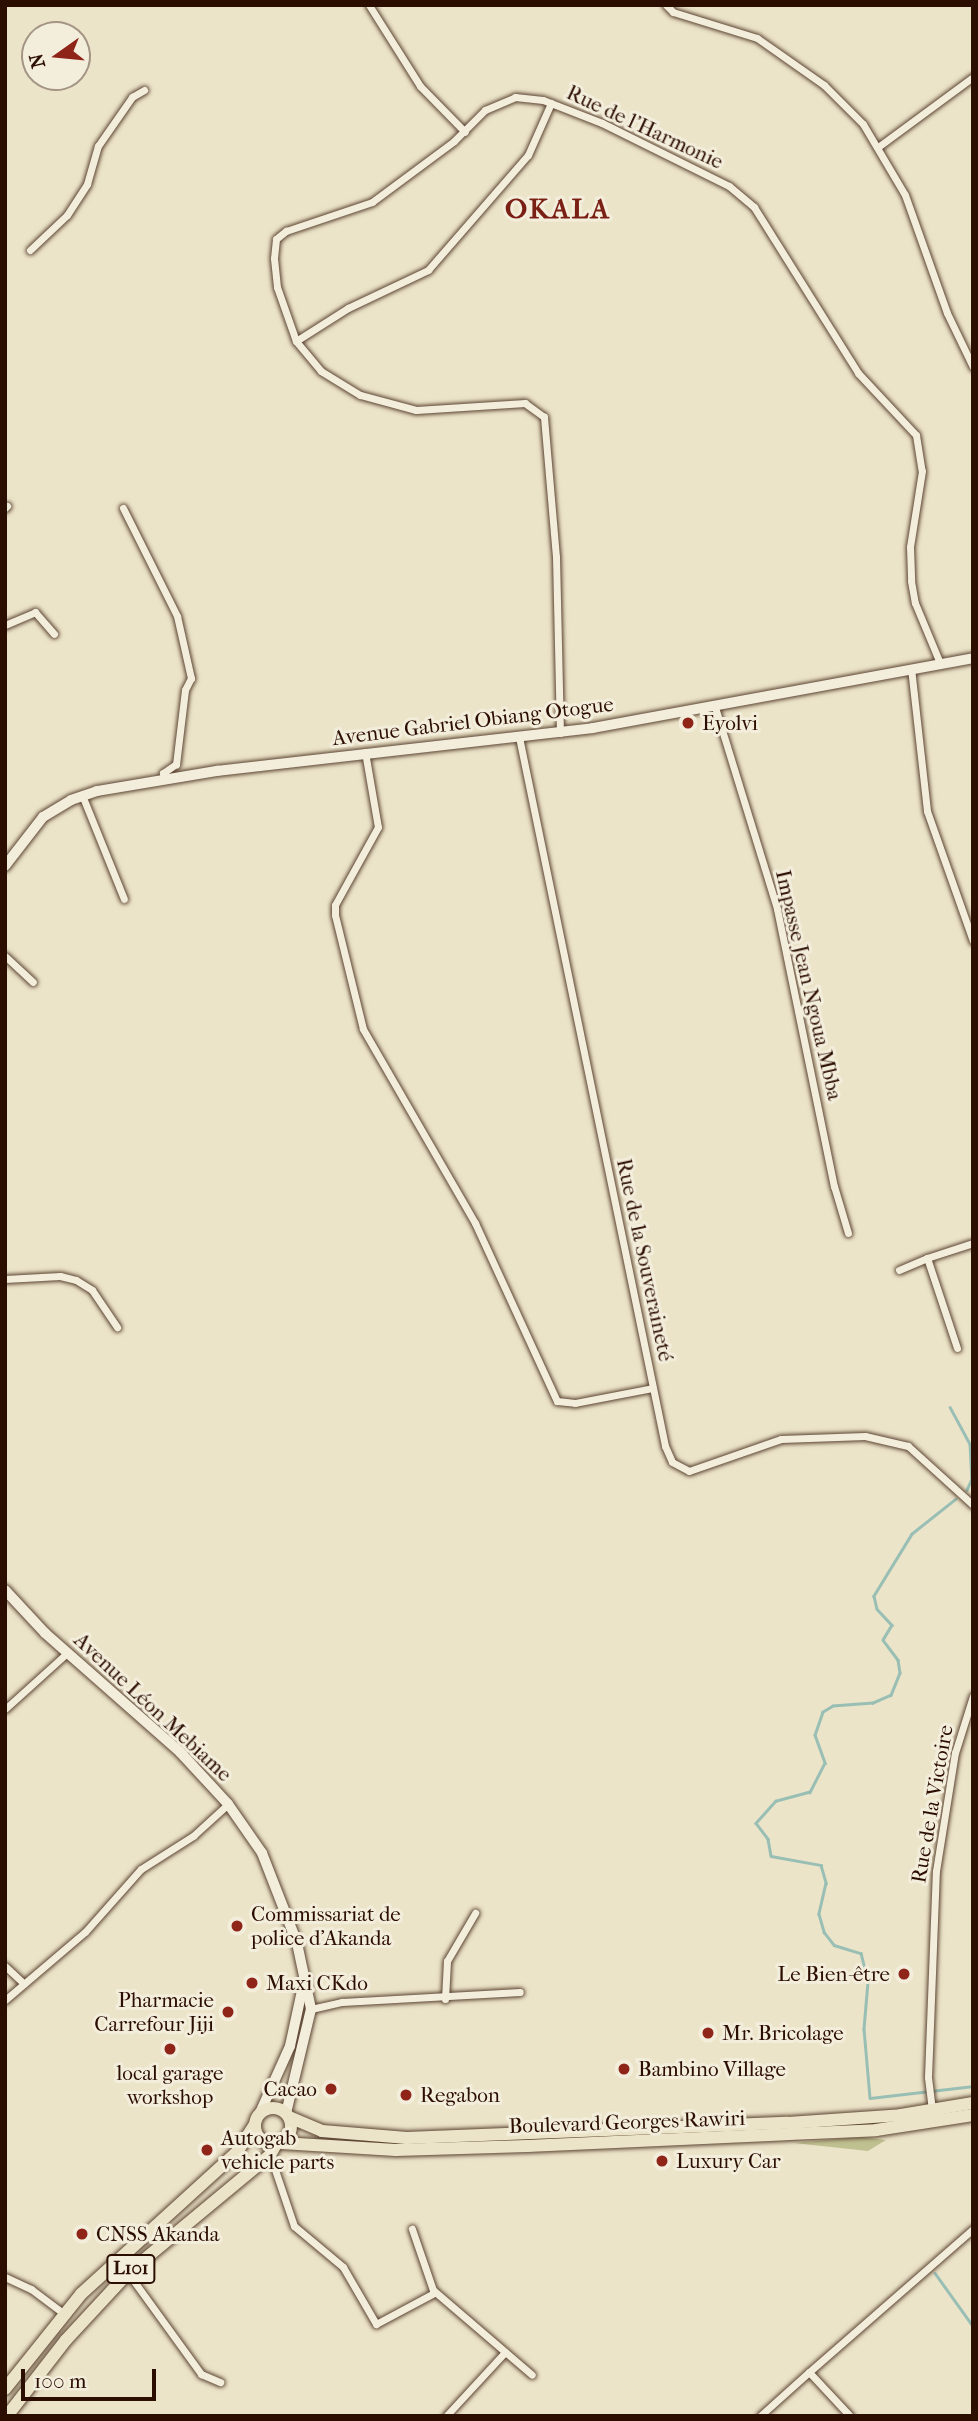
<!DOCTYPE html>
<meta charset="utf-8">
<style>
body{margin:0}
#map{position:relative;width:978px;height:2421px;overflow:hidden;background:#ece4c9;font-family:"IM FELL French Canon",serif}
div>[style]{position:absolute}
.green>*{inset:0;background:#c0c191}
.stream>*{height:2.5px;margin:-1.25px;padding:0 1.25px;transform-origin:1.25px;border-radius:1.25px;background:#99bfb5}
.roads{filter:drop-shadow(0 0 2px #5c4432) drop-shadow(0 0 2px #5c4432)}
.street>*{height:7px;margin:-3.5px;padding:0 3.5px;transform-origin:3.5px;border-radius:3.5px;background:#f3eddc}
.secondary>*{height:10px;margin:-5px;padding:0 5px;transform-origin:5px;border-radius:5px;background:#f3eddc}
.primary>*{height:12px;margin:-6px;padding:0 6px;transform-origin:6px;border-radius:6px;background:#ece4c9}
.primary>.ring{margin:-6px;padding:0;box-sizing:content-box;background:none;border:12px solid #ece4c9;border-radius:50%}
.dots>*{width:19px;height:19px;translate:-50% -50%;box-sizing:border-box;border:4px solid #f3eddc;border-radius:50%}
span{translate:-50% -50%;white-space:nowrap;text-align:center;line-height:1.15;-webkit-text-stroke:6px #f3eddc;paint-order:stroke}
.shield-label span{padding:2px 5px;background:#f3eddc;border:2px solid;border-radius:5px;-webkit-text-stroke-width:0}
.shield-label{font-size:19px;color:#2c0e00;font-weight:700}
.street-label{font-size:21px;color:#2c0e00}
.poi-label{font-size:21px;color:#2c0e00}
.left{translate:0 -50%;text-align:left}
.right{translate:-100% -50%;text-align:right}
.district-label{font-size:28px;color:#7a1f14;font-weight:700;letter-spacing:2px}
.frame{position:absolute;inset:0;border:7px solid #2c0e00;pointer-events:none}
.north{position:absolute;left:21px;top:21px;width:70px;height:70px;box-sizing:border-box;background:#f3eddc;border:2px solid #a39484;border-radius:50%;rotate:255deg;font-size:19px;font-weight:700;line-height:28px;text-align:center;color:#2c0e00}
.north::after{content:'';display:block;margin:auto;width:24px;height:32px;background:#8f2418;clip-path:polygon(50% 0,100% 100%,50% 72%,0 100%)}
.scale{position:absolute;left:21px;top:2369px;width:135px;height:32px;box-sizing:border-box;border:4px solid #2c0e00;border-top:0;padding-left:9px;font-size:21px;line-height:24px;white-space:nowrap;color:#2c0e00;-webkit-text-stroke:5px #f3eddc;paint-order:stroke}
</style>
<div id="map">
<div class="green">
<i style="clip-path:polygon(861px 2137px,886px 2140px,868px 2151px,794px 2143px)"></i>
</div>
<div class="stream">
<i style="left:950px;top:1407px;width:42px;rotate:61.6deg"></i>
<i style="left:970px;top:1444px;width:35px;rotate:87deg"></i>
<i style="left:972px;top:1479px;width:12px;rotate:114deg"></i>
<i style="left:956px;top:1499px;width:56px;rotate:141.5deg"></i>
<i style="left:912px;top:1534px;width:73px;rotate:121.5deg"></i>
<i style="left:874px;top:1596px;width:13px;rotate:77deg"></i>
<i style="left:877px;top:1609px;width:22px;rotate:47deg"></i>
<i style="left:892px;top:1625px;width:17px;rotate:121deg"></i>
<i style="left:883px;top:1640px;width:25px;rotate:53deg"></i>
<i style="left:898px;top:1660px;width:13px;rotate:81deg"></i>
<i style="left:900px;top:1673px;width:24px;rotate:112deg"></i>
<i style="left:891px;top:1695px;width:20px;rotate:156deg"></i>
<i style="left:873px;top:1703px;width:40px;rotate:175.7deg"></i>
<i style="left:833px;top:1706px;width:12px;rotate:149deg"></i>
<i style="left:823px;top:1712px;width:24px;rotate:109deg"></i>
<i style="left:815px;top:1735px;width:30px;rotate:70deg"></i>
<i style="left:825px;top:1763px;width:33px;rotate:117deg"></i>
<i style="left:810px;top:1792px;width:35px;rotate:165deg"></i>
<i style="left:776px;top:1801px;width:30px;rotate:132deg"></i>
<i style="left:756px;top:1823px;width:20px;rotate:53deg"></i>
<i style="left:768px;top:1839px;width:17px;rotate:80deg"></i>
<i style="left:771px;top:1856px;width:51px;rotate:10.2deg"></i>
<i style="left:821px;top:1865px;width:19px;rotate:74deg"></i>
<i style="left:826px;top:1883px;width:32px;rotate:103deg"></i>
<i style="left:819px;top:1914px;width:19px;rotate:74deg"></i>
<i style="left:824px;top:1932px;width:16px;rotate:52deg"></i>
<i style="left:834px;top:1945px;width:28px;rotate:17deg"></i>
<i style="left:861px;top:1953px;width:30px;rotate:76deg"></i>
<i style="left:868px;top:1982px;width:47px;rotate:94.9deg"></i>
<i style="left:864px;top:2029px;width:69px;rotate:85deg"></i>
<i style="left:870px;top:2098px;width:104px;rotate:-6.6deg"></i>
<i style="left:935px;top:2273px;width:65px;rotate:54.4deg"></i>
</div>
<div class="roads">
<div class="street">
<i style="left:369px;top:5px;width:96px;rotate:57.8deg"></i>
<i style="left:420px;top:86px;width:64px;rotate:45.6deg"></i>
<i style="left:666px;top:5px;width:10px;rotate:45deg"></i>
<i style="left:673px;top:12px;width:88px;rotate:17.2deg"></i>
<i style="left:757px;top:38px;width:82px;rotate:35deg"></i>
<i style="left:824px;top:85px;width:55px;rotate:45deg"></i>
<i style="left:863px;top:124px;width:82px;rotate:59.4deg"></i>
<i style="left:905px;top:195px;width:125px;rotate:70.4deg"></i>
<i style="left:947px;top:313px;width:60px;rotate:64.3deg"></i>
<i style="left:878px;top:147px;width:118px;rotate:-36.4deg"></i>
<i style="left:30px;top:250px;width:51px;rotate:-43.4deg"></i>
<i style="left:67px;top:215px;width:37px;rotate:-57deg"></i>
<i style="left:87px;top:184px;width:40px;rotate:-74deg"></i>
<i style="left:98px;top:146px;width:60px;rotate:-55.2deg"></i>
<i style="left:132px;top:97px;width:14px;rotate:-30deg"></i>
<i style="left:296px;top:341px;width:62px;rotate:-32.4deg"></i>
<i style="left:348px;top:308px;width:89px;rotate:-25.4deg"></i>
<i style="left:428px;top:270px;width:152px;rotate:-49deg"></i>
<i style="left:528px;top:155px;width:57px;rotate:-66.1deg"></i>
<i style="left:5px;top:508px;width:3px;rotate:-45deg"></i>
<i style="left:123px;top:508px;width:121px;rotate:63.4deg"></i>
<i style="left:177px;top:616px;width:64px;rotate:77.3deg"></i>
<i style="left:191px;top:678px;width:13px;rotate:117deg"></i>
<i style="left:185px;top:690px;width:75px;rotate:96.9deg"></i>
<i style="left:176px;top:764px;width:16px;rotate:145deg"></i>
<i style="left:163px;top:773px;width:6px;rotate:81deg"></i>
<i style="left:5px;top:625px;width:33px;rotate:-23deg"></i>
<i style="left:35px;top:612px;width:29px;rotate:49deg"></i>
<i style="left:911px;top:668px;width:144px;rotate:83.6deg"></i>
<i style="left:927px;top:811px;width:138px;rotate:70.5deg"></i>
<i style="left:715px;top:707px;width:211px;rotate:72.9deg"></i>
<i style="left:777px;top:909px;width:283px;rotate:78.4deg"></i>
<i style="left:834px;top:1186px;width:49px;rotate:73.4deg"></i>
<i style="left:560px;top:733px;width:176px;rotate:-91.3deg"></i>
<i style="left:556px;top:557px;width:141px;rotate:-94.9deg"></i>
<i style="left:544px;top:417px;width:24px;rotate:-144deg"></i>
<i style="left:525px;top:403px;width:109px;rotate:176.3deg"></i>
<i style="left:416px;top:410px;width:58px;rotate:-165deg"></i>
<i style="left:360px;top:395px;width:46px;rotate:-148.4deg"></i>
<i style="left:321px;top:371px;width:39px;rotate:-130deg"></i>
<i style="left:296px;top:341px;width:57px;rotate:-109.4deg"></i>
<i style="left:277px;top:287px;width:29px;rotate:-96deg"></i>
<i style="left:274px;top:258px;width:19px;rotate:-84deg"></i>
<i style="left:276px;top:239px;width:13px;rotate:-39deg"></i>
<i style="left:286px;top:231px;width:91px;rotate:-18.6deg"></i>
<i style="left:372px;top:202px;width:102px;rotate:-36.6deg"></i>
<i style="left:454px;top:141px;width:44px;rotate:-45deg"></i>
<i style="left:485px;top:110px;width:33px;rotate:-23deg"></i>
<i style="left:515px;top:97px;width:28px;rotate:6deg"></i>
<i style="left:543px;top:100px;width:63px;rotate:21.3deg"></i>
<i style="left:602px;top:123px;width:142px;rotate:26.4deg"></i>
<i style="left:729px;top:186px;width:33px;rotate:40deg"></i>
<i style="left:754px;top:207px;width:196px;rotate:57.9deg"></i>
<i style="left:858px;top:373px;width:85px;rotate:46.9deg"></i>
<i style="left:916px;top:435px;width:36px;rotate:81deg"></i>
<i style="left:922px;top:471px;width:77px;rotate:99deg"></i>
<i style="left:910px;top:547px;width:34px;rotate:88deg"></i>
<i style="left:911px;top:581px;width:22px;rotate:80deg"></i>
<i style="left:915px;top:603px;width:65px;rotate:67.4deg"></i>
<i style="left:519px;top:737px;width:724px;rotate:78.36deg"></i>
<i style="left:665px;top:1446px;width:17px;rotate:66deg"></i>
<i style="left:672px;top:1462px;width:19px;rotate:28deg"></i>
<i style="left:689px;top:1471px;width:97px;rotate:-19.2deg"></i>
<i style="left:781px;top:1439px;width:84px;rotate:-2deg"></i>
<i style="left:865px;top:1436px;width:44px;rotate:13.1deg"></i>
<i style="left:908px;top:1446px;width:88px;rotate:42.2deg"></i>
<i style="left:365px;top:752px;width:76px;rotate:80.2deg"></i>
<i style="left:378px;top:827px;width:89px;rotate:118.9deg"></i>
<i style="left:335px;top:905px;width:10px;rotate:90deg"></i>
<i style="left:335px;top:915px;width:117px;rotate:76.2deg"></i>
<i style="left:363px;top:1029px;width:224px;rotate:60deg"></i>
<i style="left:475px;top:1223px;width:196px;rotate:65.3deg"></i>
<i style="left:557px;top:1401px;width:18px;rotate:6deg"></i>
<i style="left:575px;top:1403px;width:79px;rotate:-10.9deg"></i>
<i style="left:82px;top:795px;width:112px;rotate:68deg"></i>
<i style="left:5px;top:956px;width:38px;rotate:43deg"></i>
<i style="left:899px;top:1270px;width:30px;rotate:-23deg"></i>
<i style="left:5px;top:1279px;width:55px;rotate:-3.1deg"></i>
<i style="left:60px;top:1276px;width:16px;rotate:14deg"></i>
<i style="left:76px;top:1280px;width:19px;rotate:32deg"></i>
<i style="left:92px;top:1290px;width:45px;rotate:56deg"></i>
<i style="left:957px;top:1348px;width:95px;rotate:-108.4deg"></i>
<i style="left:927px;top:1258px;width:48px;rotate:-18.1deg"></i>
<i style="left:5px;top:1709px;width:85px;rotate:-42.1deg"></i>
<i style="left:5px;top:1966px;width:26px;rotate:43deg"></i>
<i style="left:445px;top:1999px;width:38px;rotate:-87deg"></i>
<i style="left:447px;top:1961px;width:56px;rotate:-59.7deg"></i>
<i style="left:5px;top:2000px;width:105px;rotate:-40.4deg"></i>
<i style="left:85px;top:1932px;width:84px;rotate:-48.4deg"></i>
<i style="left:141px;top:1869px;width:62px;rotate:-32.4deg"></i>
<i style="left:193px;top:1836px;width:47px;rotate:-42.4deg"></i>
<i style="left:311px;top:2009px;width:32px;rotate:-13deg"></i>
<i style="left:342px;top:2002px;width:178px;rotate:-3.2deg"></i>
<i style="left:932px;top:2110px;width:33px;rotate:-97deg"></i>
<i style="left:928px;top:2077px;width:206px;rotate:-87.8deg"></i>
<i style="left:936px;top:1871px;width:120px;rotate:-80.9deg"></i>
<i style="left:955px;top:1753px;width:60px;rotate:-72.5deg"></i>
<i style="left:270px;top:2155px;width:75px;rotate:71.3deg"></i>
<i style="left:294px;top:2226px;width:64px;rotate:39.9deg"></i>
<i style="left:343px;top:2267px;width:66px;rotate:59.9deg"></i>
<i style="left:376px;top:2324px;width:66px;rotate:-28.1deg"></i>
<i style="left:434px;top:2293px;width:68px;rotate:-109deg"></i>
<i style="left:128px;top:2273px;width:125px;rotate:54.1deg"></i>
<i style="left:201px;top:2374px;width:21px;rotate:23deg"></i>
<i style="left:5px;top:2277px;width:29px;rotate:25deg"></i>
<i style="left:31px;top:2289px;width:40px;rotate:37deg"></i>
<i style="left:433px;top:2290px;width:130px;rotate:40.6deg"></i>
<i style="left:446px;top:2416px;width:87px;rotate:-47.3deg"></i>
<i style="left:760px;top:2416px;width:66px;rotate:-41.9deg"></i>
<i style="left:850px;top:2416px;width:60px;rotate:-133deg"></i>
<i style="left:809px;top:2372px;width:218px;rotate:-41.1deg"></i>
</div>
<div class="secondary">
<i style="left:5px;top:866px;width:62px;rotate:-52.2deg"></i>
<i style="left:43px;top:817px;width:33px;rotate:-31deg"></i>
<i style="left:71px;top:800px;width:28px;rotate:-19deg"></i>
<i style="left:97px;top:791px;width:122px;rotate:-9.5deg"></i>
<i style="left:217px;top:771px;width:378px;rotate:-6.5deg"></i>
<i style="left:593px;top:728px;width:386px;rotate:-10.4deg"></i>
<i style="left:5px;top:1590px;width:59px;rotate:47.1deg"></i>
<i style="left:45px;top:1633px;width:180px;rotate:41.4deg"></i>
<i style="left:180px;top:1752px;width:71px;rotate:47.3deg"></i>
<i style="left:228px;top:1804px;width:60px;rotate:55.2deg"></i>
<i style="left:262px;top:1853px;width:97px;rotate:68.7deg"></i>
<i style="left:297px;top:1943px;width:67px;rotate:78deg"></i>
<i style="left:311px;top:2009px;width:107px;rotate:103.5deg"></i>
<i style="left:259px;top:2115px;width:76px;rotate:-65.8deg"></i>
<i style="left:290px;top:2046px;width:66px;rotate:-77.8deg"></i>
</div>
<div class="primary">
<i class="ring" style="left:255px;top:2108px;width:24px;height:24px"></i>
<i style="left:289px;top:2117px;width:36px;rotate:23deg"></i>
<i style="left:322px;top:2131px;width:85px;rotate:4.7deg"></i>
<i style="left:407px;top:2138px;width:381px;rotate:-2.3deg"></i>
<i style="left:788px;top:2123px;width:113px;rotate:-4deg"></i>
<i style="left:901px;top:2115px;width:73px;rotate:-9.5deg"></i>
<i style="left:281px;top:2143px;width:115px;rotate:3.5deg"></i>
<i style="left:396px;top:2150px;width:131px;rotate:-1.7deg"></i>
<i style="left:527px;top:2146px;width:349px;rotate:-2.6deg"></i>
<i style="left:876px;top:2130px;width:98px;rotate:-8.8deg"></i>
<i style="left:5px;top:2389px;width:122px;rotate:-51.3deg"></i>
<i style="left:81px;top:2294px;width:211px;rotate:-42.3deg"></i>
<i style="left:237px;top:2152px;width:33px;rotate:-57deg"></i>
<i style="left:7px;top:2416px;width:96px;rotate:-52.2deg"></i>
<i style="left:66px;top:2340px;width:91px;rotate:-47.2deg"></i>
<i style="left:128px;top:2273px;width:185px;rotate:-39.7deg"></i>
<i style="left:270px;top:2155px;width:13px;rotate:-61deg"></i>
</div>
</div>
<div class="dots">
<i style="left:688px;top:723px;background:#8f2418"></i>
<i style="left:237px;top:1926px;background:#8f2418"></i>
<i style="left:904px;top:1974px;background:#8f2418"></i>
<i style="left:252px;top:1983px;background:#8f2418"></i>
<i style="left:228px;top:2012px;background:#8f2418"></i>
<i style="left:708px;top:2033px;background:#8f2418"></i>
<i style="left:170px;top:2049px;background:#8f2418"></i>
<i style="left:624px;top:2069px;background:#8f2418"></i>
<i style="left:331px;top:2089px;background:#8f2418"></i>
<i style="left:406px;top:2095px;background:#8f2418"></i>
<i style="left:207px;top:2150px;background:#8f2418"></i>
<i style="left:662px;top:2161px;background:#8f2418"></i>
<i style="left:82px;top:2234px;background:#8f2418"></i>
</div>
<div class="shield-label">
<span style="left:131px;top:2269px">L101</span>
</div>
<div class="street-label">
<span style="left:645px;top:127px;rotate:25deg">Rue de l'Harmonie</span>
<span style="left:473px;top:721px;rotate:-7deg">Avenue Gabriel Obiang Otogue</span>
<span style="left:809px;top:985px;rotate:77deg">Impasse Jean Ngoua Mbba</span>
<span style="left:645px;top:1260px;rotate:78deg">Rue de la Souveraineté</span>
<span style="left:153px;top:1707px;rotate:43deg">Avenue Léon Mebiame</span>
<span style="left:932px;top:1804px;rotate:-80deg">Rue de la Victoire</span>
<span style="left:627px;top:2122px;rotate:-2deg">Boulevard Georges Rawiri</span>
</div>
<div class="poi-label">
<span class="left" style="left:702px;top:723px">Eyolvi</span>
<span class="left" style="left:251px;top:1926px">Commissariat de<br>police d'Akanda</span>
<span class="right" style="left:890px;top:1974px">Le Bien-être</span>
<span class="left" style="left:266px;top:1983px">Maxi CKdo</span>
<span class="right" style="left:214px;top:2012px">Pharmacie<br>Carrefour Jiji</span>
<span class="left" style="left:722px;top:2033px">Mr. Bricolage</span>
<span class="left" style="left:638px;top:2069px">Bambino Village</span>
<span style="left:170px;top:2085px">local garage<br>workshop</span>
<span class="right" style="left:317px;top:2089px">Cacao</span>
<span class="left" style="left:420px;top:2095px">Regabon</span>
<span class="left" style="left:221px;top:2150px">Autogab<br>vehicle parts</span>
<span class="left" style="left:676px;top:2161px">Luxury Car</span>
<span class="left" style="left:96px;top:2234px">CNSS Akanda</span>
</div>
<div class="district-label">
<span style="left:558px;top:209px">OKALA</span>
</div>
<div class="frame"></div>
<div class="north">N</div>
<div class="scale">100 m</div>
</div>
